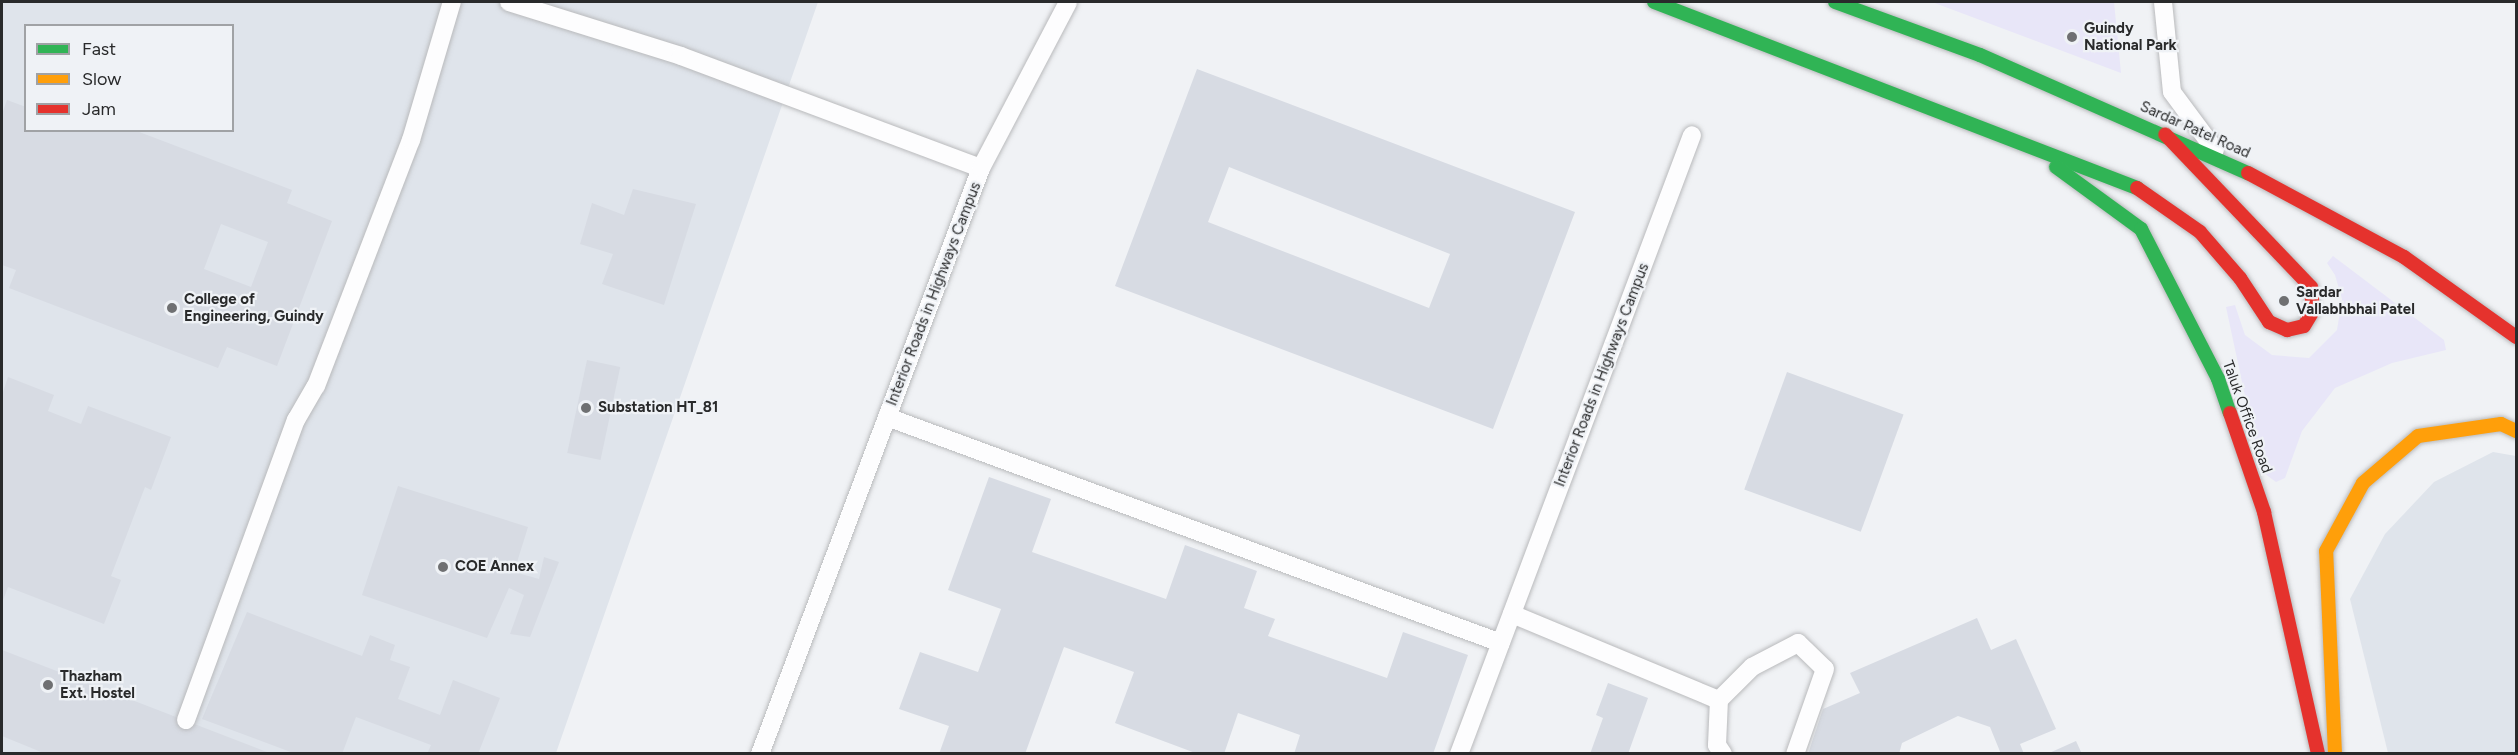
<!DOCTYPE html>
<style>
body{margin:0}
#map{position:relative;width:2518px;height:755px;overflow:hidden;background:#f0f2f5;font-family:Figtree,sans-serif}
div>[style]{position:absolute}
.built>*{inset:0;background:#dfe4eb}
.green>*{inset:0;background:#e8e6f8}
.building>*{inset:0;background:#d7dbe3;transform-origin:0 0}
.roads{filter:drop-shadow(0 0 2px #b9babc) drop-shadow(0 0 2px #b9babc)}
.lane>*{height:18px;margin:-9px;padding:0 9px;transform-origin:9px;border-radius:9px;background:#fdfdfe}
.fast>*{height:14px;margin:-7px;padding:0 7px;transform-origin:7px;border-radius:7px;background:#30b455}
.slow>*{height:14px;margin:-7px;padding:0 7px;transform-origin:7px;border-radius:7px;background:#ff9f0a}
.jam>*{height:14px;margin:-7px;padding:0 7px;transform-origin:7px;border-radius:7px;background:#e5322d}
.dots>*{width:16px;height:16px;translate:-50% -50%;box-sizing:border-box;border:3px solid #eff2f6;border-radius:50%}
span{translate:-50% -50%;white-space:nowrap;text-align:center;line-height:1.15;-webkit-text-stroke:4.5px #eff2f6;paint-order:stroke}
.poi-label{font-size:15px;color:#292a2b;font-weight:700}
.left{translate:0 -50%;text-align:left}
.street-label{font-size:15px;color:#292a2b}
.frame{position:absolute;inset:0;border:3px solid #292a2b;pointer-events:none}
.legend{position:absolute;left:24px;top:24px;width:210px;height:108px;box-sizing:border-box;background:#eff2f6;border:2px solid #a0a2a5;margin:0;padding:8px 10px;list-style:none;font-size:18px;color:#292a2b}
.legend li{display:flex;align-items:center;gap:12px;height:30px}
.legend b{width:30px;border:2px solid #a0a2a5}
</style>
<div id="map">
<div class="built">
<i style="clip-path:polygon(evenodd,2px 2px,818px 2px,556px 753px,2px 753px,2px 2px,26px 26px,232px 26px,232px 130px,26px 130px,26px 26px)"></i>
<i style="clip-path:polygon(2493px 452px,2516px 456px,2516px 753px,2388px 753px,2350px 599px,2385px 534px,2434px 482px)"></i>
</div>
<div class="green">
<i style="clip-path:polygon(1932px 2px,2114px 2px,2121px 73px)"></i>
<i style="clip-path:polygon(2333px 256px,2444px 340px,2446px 350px,2392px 363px,2335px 388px,2302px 431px,2285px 478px,2276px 482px,2261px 471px,2226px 307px,2235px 305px,2245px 335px,2272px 355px,2309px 358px,2337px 330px,2342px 299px,2335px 275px,2327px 263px)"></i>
</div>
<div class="building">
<i style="clip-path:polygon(evenodd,1197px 69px,1575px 212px,1493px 429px,1115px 286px,1197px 69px,1229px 167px,1450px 254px,1429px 308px,1208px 222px,1229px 167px)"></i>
<i style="clip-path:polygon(evenodd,7px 100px,26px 107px,26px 130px,134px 130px,292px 190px,287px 203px,332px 221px,277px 366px,227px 347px,218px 368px,9px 288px,16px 270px,2px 265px,2px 114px,7px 100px,221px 224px,268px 242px,251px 287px,204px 269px,221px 224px)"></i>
<i style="clip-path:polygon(633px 189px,696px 204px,664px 305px,602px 284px,613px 254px,580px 244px,592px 203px,624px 215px)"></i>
<i style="left:587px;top:360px;width:34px;height:95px;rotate:12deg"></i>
<i style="left:1787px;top:372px;width:124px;height:125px;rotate:20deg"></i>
<i style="clip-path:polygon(8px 377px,54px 395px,48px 411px,81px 424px,88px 406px,171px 437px,151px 490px,145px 487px,111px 576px,121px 580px,104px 624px,8px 587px,2px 603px,2px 395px)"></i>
<i style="clip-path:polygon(989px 477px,1051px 499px,1032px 552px,1166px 599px,1185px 545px,1257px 571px,1244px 608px,1275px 619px,1268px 636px,1387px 678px,1403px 632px,1468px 655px,1433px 754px,1294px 754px,1300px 735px,1238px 713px,1224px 754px,1198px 754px,1115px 723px,1134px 672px,1064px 647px,1025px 754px,939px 754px,949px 726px,899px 709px,920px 652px,978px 672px,1001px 609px,948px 590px)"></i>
<i style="clip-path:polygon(398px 486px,528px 527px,514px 572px,539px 579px,544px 557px,559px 562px,530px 637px,510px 634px,524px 595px,509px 588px,487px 638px,362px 595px)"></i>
<i style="clip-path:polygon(247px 612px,362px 656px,370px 635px,395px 645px,390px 660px,410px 667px,398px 699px,440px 715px,453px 680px,500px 698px,478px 754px,427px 754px,431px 745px,356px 717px,342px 754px,296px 754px,202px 719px)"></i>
<i style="clip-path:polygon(1977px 618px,1991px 650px,2016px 639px,2056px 729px,2020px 744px,2024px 754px,2001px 754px,1990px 727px,1958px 716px,1902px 743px,1899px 754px,1808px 754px,1823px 709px,1860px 693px,1850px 673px)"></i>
<i style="clip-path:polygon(2px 650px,272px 754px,46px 754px,2px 736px)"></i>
<i style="clip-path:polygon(1608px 683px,1648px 698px,1628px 754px,1590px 754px,1603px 718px,1596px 715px)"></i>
<i style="clip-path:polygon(2076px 741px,2082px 754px,2047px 754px)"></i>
</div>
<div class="roads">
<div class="lane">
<i style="left:509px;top:2px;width:180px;rotate:17.4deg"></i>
<i style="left:681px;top:56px;width:320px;rotate:20.5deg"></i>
<i style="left:981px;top:168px;width:626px;rotate:110.66deg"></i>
<i style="left:2163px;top:2px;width:90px;rotate:84.3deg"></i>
<i style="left:2172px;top:92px;width:72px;rotate:53.4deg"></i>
<i style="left:981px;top:168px;width:187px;rotate:-62.3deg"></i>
<i style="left:887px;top:417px;width:654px;rotate:20.21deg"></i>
<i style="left:1512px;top:614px;width:224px;rotate:22.6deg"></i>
<i style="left:186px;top:720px;width:320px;rotate:-69.9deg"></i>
<i style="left:296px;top:420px;width:39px;rotate:-60deg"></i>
<i style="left:316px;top:386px;width:264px;rotate:-68.9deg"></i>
<i style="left:411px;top:140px;width:144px;rotate:-73.5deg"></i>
<i style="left:1459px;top:754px;width:661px;rotate:-69.37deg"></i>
<i style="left:1723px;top:754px;width:11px;rotate:-124deg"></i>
<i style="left:1717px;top:745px;width:45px;rotate:-87.5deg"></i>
<i style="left:1719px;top:700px;width:47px;rotate:-45deg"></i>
<i style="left:1752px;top:667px;width:52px;rotate:-27.6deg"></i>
<i style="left:1798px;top:643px;width:37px;rotate:44deg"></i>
<i style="left:1825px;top:669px;width:90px;rotate:109.4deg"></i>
</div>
<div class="fast">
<i style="left:1654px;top:2px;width:518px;rotate:21.06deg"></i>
<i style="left:1835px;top:2px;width:154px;rotate:20.1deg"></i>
<i style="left:1980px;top:55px;width:293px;rotate:23.8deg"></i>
<i style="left:2056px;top:167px;width:105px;rotate:36.1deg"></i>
<i style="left:2141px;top:229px;width:169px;rotate:62.8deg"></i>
<i style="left:2218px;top:379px;width:36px;rotate:71deg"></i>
</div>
<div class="slow">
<i style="left:2335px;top:754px;width:203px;rotate:-92.5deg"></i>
<i style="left:2326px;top:551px;width:77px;rotate:-61.4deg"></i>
<i style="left:2363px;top:483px;width:72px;rotate:-40.5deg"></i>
<i style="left:2418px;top:436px;width:84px;rotate:-8.2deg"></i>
<i style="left:2501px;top:424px;width:17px;rotate:25deg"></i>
</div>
<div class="jam">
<i style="left:2248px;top:173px;width:177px;rotate:28.3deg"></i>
<i style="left:2404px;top:257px;width:138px;rotate:35.5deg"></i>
<i style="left:2137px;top:188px;width:77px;rotate:34.9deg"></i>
<i style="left:2200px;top:232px;width:61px;rotate:49deg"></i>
<i style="left:2240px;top:278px;width:53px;rotate:56.6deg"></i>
<i style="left:2269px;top:322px;width:20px;rotate:24deg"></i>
<i style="left:2287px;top:330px;width:17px;rotate:-13deg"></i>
<i style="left:2304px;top:326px;width:17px;rotate:-59deg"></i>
<i style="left:2313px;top:311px;width:24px;rotate:-95deg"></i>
<i style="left:2311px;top:287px;width:211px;rotate:-133.7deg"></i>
<i style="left:2230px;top:413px;width:105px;rotate:71deg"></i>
<i style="left:2264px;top:512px;width:248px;rotate:77.4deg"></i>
</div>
</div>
<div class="dots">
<i style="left:2072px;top:37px;background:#6f7072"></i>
<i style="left:2284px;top:301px;background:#6f7072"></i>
<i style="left:172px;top:308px;background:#6f7072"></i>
<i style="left:586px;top:408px;background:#6f7072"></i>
<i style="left:443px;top:567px;background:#6f7072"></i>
<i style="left:48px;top:685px;background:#6f7072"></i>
</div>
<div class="poi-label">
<span class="left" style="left:2084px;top:37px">Guindy<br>National Park</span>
<span class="left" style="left:2296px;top:301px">Sardar<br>Vallabhbhai Patel</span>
<span class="left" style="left:184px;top:308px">College of<br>Engineering, Guindy</span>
<span class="left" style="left:598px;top:408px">Substation HT_81</span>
<span class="left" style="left:455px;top:567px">COE Annex</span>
<span class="left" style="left:60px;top:685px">Thazham<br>Ext. Hostel</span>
</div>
<div class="street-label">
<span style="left:2195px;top:130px;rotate:24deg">Sardar Patel Road</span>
<span style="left:934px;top:294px;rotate:-69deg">Interior Roads in Highways Campus</span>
<span style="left:1602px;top:375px;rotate:-69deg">Interior Roads in Highways Campus</span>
<span style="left:2247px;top:417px;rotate:70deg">Taluk Office Road</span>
</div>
<div class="frame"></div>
<ul class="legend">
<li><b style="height:8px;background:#30b455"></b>Fast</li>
<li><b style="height:8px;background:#ff9f0a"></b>Slow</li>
<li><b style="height:8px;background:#e5322d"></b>Jam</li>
</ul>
</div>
